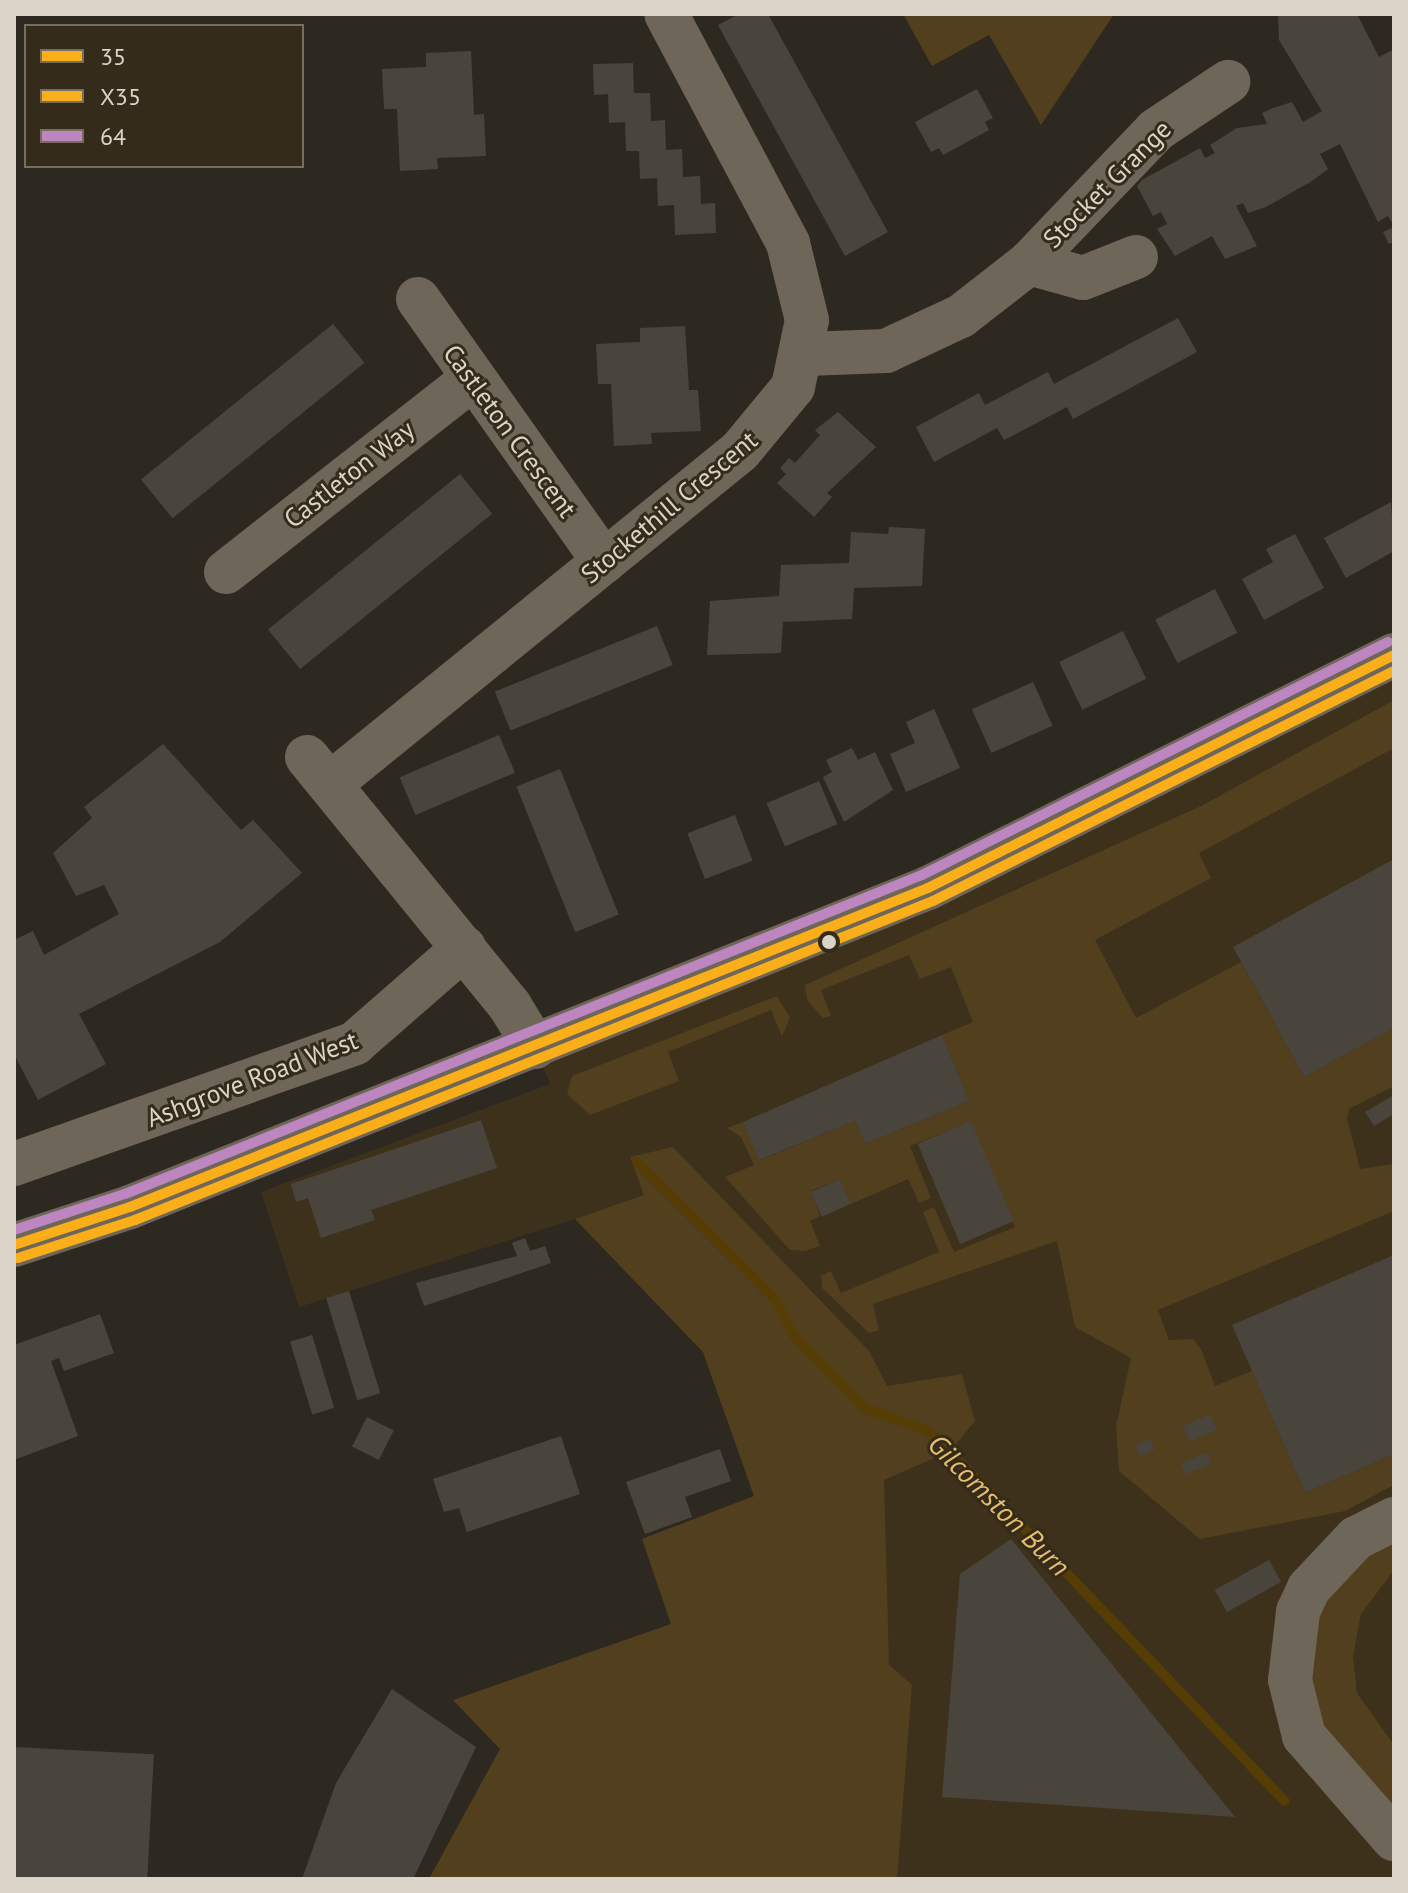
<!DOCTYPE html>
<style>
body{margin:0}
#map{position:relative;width:1408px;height:1893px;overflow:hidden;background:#2e2920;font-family:"PT Sans",sans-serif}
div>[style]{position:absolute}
.built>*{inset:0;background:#3d311b}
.green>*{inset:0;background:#513f1e}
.stream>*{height:10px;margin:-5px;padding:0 5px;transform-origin:5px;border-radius:5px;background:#553d05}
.building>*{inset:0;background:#4a453c;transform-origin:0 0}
.minor>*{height:44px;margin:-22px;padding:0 22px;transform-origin:22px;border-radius:22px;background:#6e6659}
.bus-1>*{height:10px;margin:-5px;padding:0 5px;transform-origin:5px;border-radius:5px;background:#faae19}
.bus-2>*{height:10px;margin:-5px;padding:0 5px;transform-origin:5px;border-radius:5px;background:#faae19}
.bus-3>*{height:10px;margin:-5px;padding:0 5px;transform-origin:5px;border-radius:5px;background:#bd86c1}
.dots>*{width:22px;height:22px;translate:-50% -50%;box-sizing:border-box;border:4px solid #342b1a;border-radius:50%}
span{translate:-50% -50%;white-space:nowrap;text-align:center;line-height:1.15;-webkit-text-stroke:6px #342b1a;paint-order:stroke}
.street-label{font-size:26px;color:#dad4c9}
.water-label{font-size:28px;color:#e7bd6e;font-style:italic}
.frame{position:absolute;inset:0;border:16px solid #dad4c9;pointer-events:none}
.legend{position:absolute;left:24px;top:24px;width:280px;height:144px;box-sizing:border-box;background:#342b1a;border:2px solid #766f60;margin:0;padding:10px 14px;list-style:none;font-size:24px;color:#dad4c9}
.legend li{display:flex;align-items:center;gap:16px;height:40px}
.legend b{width:40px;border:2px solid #766f60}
</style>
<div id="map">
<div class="built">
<i style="clip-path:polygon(1394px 655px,1394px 1879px,429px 1879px,500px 1749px,453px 1700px,671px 1624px,642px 1539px,754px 1496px,703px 1352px,575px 1219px,299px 1307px,261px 1192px,550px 1084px,535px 1047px)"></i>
</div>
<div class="green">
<i style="clip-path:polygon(903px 14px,1114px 14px,1041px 125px,989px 35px,932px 66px)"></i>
<i style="clip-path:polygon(1394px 700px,1394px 748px,1199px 853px,1211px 878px,1095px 940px,1136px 1018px,1241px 962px,1304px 1077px,1394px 1028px,1394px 1086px,1349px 1109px,1347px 1118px,1360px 1169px,1394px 1164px,1394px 1211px,1158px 1310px,1169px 1340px,1193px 1339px,1201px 1349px,1215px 1386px,1252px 1371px,1305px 1493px,1394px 1454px,1394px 1485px,1345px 1511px,1200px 1539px,1119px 1471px,1116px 1426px,1131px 1358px,1075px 1327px,1057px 1241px,873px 1304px,879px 1330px,869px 1333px,822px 1288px,821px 1276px,831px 1271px,841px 1293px,939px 1252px,923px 1212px,934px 1207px,954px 1252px,1015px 1227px,970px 1122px,910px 1146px,931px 1198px,919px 1203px,908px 1179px,851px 1204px,840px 1179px,811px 1191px,820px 1216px,810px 1221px,820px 1246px,804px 1251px,790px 1250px,725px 1177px,754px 1165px,741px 1137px,727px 1128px,743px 1122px,760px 1160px,855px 1121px,865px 1144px,969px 1101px,942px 1035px,973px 1022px,951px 967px,920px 979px,909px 955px,821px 990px,831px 1016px,823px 1018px,807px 1000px,805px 985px,1201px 806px)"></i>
<i style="clip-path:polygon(777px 996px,790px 1018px,782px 1037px,771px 1010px,668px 1052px,679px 1081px,590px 1115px,567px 1094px,572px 1076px)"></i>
<i style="clip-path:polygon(673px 1147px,869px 1351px,887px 1386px,962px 1374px,975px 1421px,950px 1451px,884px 1480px,889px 1665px,912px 1685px,897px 1879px,429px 1879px,500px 1749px,453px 1700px,671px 1624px,642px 1539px,754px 1496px,703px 1352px,575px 1219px,644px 1195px,630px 1157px)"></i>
<i style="clip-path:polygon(1394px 1538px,1394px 1570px,1361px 1614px,1353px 1656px,1357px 1693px,1394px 1745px,1394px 1811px,1327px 1736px,1309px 1691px,1310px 1640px,1326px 1590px,1358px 1557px)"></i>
</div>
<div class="stream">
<i style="left:637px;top:1162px;width:194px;rotate:44.8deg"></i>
<i style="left:775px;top:1299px;width:43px;rotate:62.2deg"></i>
<i style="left:795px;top:1337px;width:101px;rotate:45.4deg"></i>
<i style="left:866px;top:1409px;width:65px;rotate:19deg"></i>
<i style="left:927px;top:1430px;width:31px;rotate:42deg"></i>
<i style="left:950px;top:1451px;width:484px;rotate:46.3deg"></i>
</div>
<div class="building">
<i style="clip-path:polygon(739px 14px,768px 14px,888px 232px,845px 256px,718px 25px)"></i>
<i style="clip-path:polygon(1278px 14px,1357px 14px,1379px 57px,1394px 49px,1394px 226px,1388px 216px,1378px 222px,1340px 144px,1320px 154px,1328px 169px,1312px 181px,1266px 207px,1248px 213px,1243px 203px,1236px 206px,1257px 246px,1225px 259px,1212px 236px,1175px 256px,1157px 229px,1167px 224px,1161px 212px,1153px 216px,1137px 186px,1142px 180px,1200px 148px,1205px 158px,1215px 153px,1210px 145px,1237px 128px,1267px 124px,1262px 113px,1273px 108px,1292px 102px,1303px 122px,1322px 111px,1279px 40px)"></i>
<i style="clip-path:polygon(471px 51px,474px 115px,484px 114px,486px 156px,437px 158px,438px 169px,400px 171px,397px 109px,384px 109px,382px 69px,426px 67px,426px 53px)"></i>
<i style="clip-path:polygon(633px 63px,634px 93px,650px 93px,651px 121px,665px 120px,666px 150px,682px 149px,683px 177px,700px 176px,701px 204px,715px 203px,716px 233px,675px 235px,674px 205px,658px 206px,657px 178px,640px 179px,639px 151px,626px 151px,625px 122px,609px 123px,608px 94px,594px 95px,593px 64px)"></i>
<i style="clip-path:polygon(977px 89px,993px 118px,985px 122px,989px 130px,943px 155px,939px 148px,931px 152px,915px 122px)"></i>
<i style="clip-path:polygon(1394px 227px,1394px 242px,1389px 244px,1383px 232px)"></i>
<i style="clip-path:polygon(1178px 318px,1197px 352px,1073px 419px,1067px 407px,1004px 440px,997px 428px,934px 462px,916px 427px,979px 393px,985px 405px,1048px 372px,1054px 384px)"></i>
<i style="left:333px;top:324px;width:50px;height:247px;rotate:51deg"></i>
<i style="clip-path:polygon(685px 326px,689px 390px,698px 390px,701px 431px,651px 433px,652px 444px,614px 446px,611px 384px,598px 384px,596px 344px,640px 342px,640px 328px)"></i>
<i style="clip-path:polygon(838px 412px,876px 447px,827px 493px,832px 497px,814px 517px,777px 483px,786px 474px,780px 468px,789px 458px,795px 463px,820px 435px,815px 430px)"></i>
<i style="left:460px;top:474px;width:51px;height:247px;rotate:51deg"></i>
<i style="clip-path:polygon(1391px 502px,1394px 551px,1346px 578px,1324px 538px)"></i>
<i style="clip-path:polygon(889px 527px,925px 529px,922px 586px,854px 588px,852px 619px,783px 622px,781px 653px,707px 655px,710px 601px,779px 596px,781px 565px,849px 563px,851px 532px,888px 534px)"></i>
<i style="clip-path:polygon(1295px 534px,1324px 588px,1264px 620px,1242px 579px,1273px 562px,1266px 549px)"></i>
<i style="left:1215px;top:589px;width:49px;height:67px;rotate:63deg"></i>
<i style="left:657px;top:626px;width:42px;height:175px;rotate:68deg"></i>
<i style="left:1123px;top:631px;width:53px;height:71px;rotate:64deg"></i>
<i style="left:1033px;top:682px;width:48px;height:67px;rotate:66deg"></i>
<i style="clip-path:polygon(934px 709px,960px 768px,906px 792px,890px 754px,915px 743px,906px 722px)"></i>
<i style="left:499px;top:735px;width:41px;height:108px;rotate:67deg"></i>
<i style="clip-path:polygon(163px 744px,241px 830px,253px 820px,302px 873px,220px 942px,79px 1014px,106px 1064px,38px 1100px,14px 1054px,14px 940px,33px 931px,44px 955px,119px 914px,104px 885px,76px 896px,53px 853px,92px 818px,84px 807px)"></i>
<i style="clip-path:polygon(852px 748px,858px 760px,875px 752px,893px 790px,844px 822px,823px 777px,832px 772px,826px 760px)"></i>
<i style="left:560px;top:769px;width:157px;height:47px;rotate:68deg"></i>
<i style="left:819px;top:781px;width:47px;height:57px;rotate:67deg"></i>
<i style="left:735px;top:815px;width:49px;height:51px;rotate:69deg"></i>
<i style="clip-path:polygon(1394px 859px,1394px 1028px,1304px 1077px,1233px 947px)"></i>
<i style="clip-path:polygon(942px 1035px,969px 1101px,865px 1144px,855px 1121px,759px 1160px,743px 1122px)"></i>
<i style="clip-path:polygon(1394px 1095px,1394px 1114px,1374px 1126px,1365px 1112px)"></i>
<i style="clip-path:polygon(481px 1120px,497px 1168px,371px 1210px,375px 1220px,321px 1238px,308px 1198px,296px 1202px,291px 1184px)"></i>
<i style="left:971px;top:1121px;width:109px;height:58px;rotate:67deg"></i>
<i style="left:840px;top:1179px;width:27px;height:32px;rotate:66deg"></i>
<i style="clip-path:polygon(525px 1238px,530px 1251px,545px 1246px,551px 1263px,424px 1306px,416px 1283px,517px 1256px,512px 1243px)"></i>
<i style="clip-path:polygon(1394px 1255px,1394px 1454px,1305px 1493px,1232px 1325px)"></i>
<i style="left:349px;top:1291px;width:107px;height:24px;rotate:73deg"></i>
<i style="clip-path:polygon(100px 1314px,114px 1353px,64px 1371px,59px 1358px,51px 1361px,78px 1436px,14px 1460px,14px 1345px)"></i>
<i style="left:312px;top:1335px;width:76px;height:23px;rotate:73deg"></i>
<i style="left:1210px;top:1414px;width:17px;height:30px;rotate:66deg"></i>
<i style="left:367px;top:1417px;width:30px;height:33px;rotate:27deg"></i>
<i style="clip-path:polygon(561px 1436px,580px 1494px,467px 1532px,459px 1508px,444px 1512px,433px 1479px)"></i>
<i style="left:1150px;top:1439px;width:12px;height:16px;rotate:66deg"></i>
<i style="clip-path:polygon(720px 1449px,731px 1481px,685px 1497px,692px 1517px,645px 1534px,626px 1482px)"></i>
<i style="left:1207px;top:1452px;width:12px;height:29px;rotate:66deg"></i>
<i style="clip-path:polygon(1011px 1539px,1235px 1817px,942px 1797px,960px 1574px)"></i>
<i style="left:1269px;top:1560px;width:25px;height:62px;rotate:61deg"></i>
<i style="clip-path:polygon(392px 1689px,476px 1747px,413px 1879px,302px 1879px,336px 1783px)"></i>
<i style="left:14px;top:1747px;width:140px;height:132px;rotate:3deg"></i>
</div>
<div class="minor">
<i style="left:1029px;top:263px;width:56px;rotate:15.5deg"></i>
<i style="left:1083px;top:278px;width:57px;rotate:-21.6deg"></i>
<i style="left:418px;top:299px;width:322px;rotate:54.7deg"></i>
<i style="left:806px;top:354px;width:80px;rotate:-2.1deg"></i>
<i style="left:886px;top:351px;width:83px;rotate:-25deg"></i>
<i style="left:961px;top:316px;width:86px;rotate:-37.9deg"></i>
<i style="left:1029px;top:263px;width:184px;rotate:-46.3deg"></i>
<i style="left:1156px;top:130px;width:87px;rotate:-33.7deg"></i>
<i style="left:226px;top:572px;width:314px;rotate:-38.1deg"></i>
<i style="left:307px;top:757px;width:321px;rotate:50.8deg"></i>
<i style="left:510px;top:1006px;width:48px;rotate:58.6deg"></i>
<i style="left:330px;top:784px;width:528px;rotate:-39.08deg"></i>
<i style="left:740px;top:451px;width:83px;rotate:-50.4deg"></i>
<i style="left:793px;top:387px;width:68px;rotate:-78.2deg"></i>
<i style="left:807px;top:320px;width:79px;rotate:-103.9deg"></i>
<i style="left:788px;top:243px;width:259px;rotate:-118deg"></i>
<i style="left:14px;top:1164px;width:362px;rotate:-19.5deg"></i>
<i style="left:355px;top:1043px;width:145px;rotate:-41.1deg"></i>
<i style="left:14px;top:1245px;width:122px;rotate:-18.1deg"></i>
<i style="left:130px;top:1207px;width:859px;rotate:-21.79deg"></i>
<i style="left:928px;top:888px;width:521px;rotate:-26.57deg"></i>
<i style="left:1394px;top:1519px;width:42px;rotate:153.4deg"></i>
<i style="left:1356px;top:1538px;width:69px;rotate:133.2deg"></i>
<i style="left:1309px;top:1588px;width:26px;rotate:115deg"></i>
<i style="left:1298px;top:1612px;width:68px;rotate:96.7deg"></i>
<i style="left:1290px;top:1680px;width:58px;rotate:76deg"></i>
<i style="left:1304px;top:1736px;width:137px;rotate:48.9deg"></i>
</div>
<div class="bus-1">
<i style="left:14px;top:1245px;width:122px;rotate:-18.1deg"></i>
<i style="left:130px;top:1207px;width:859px;rotate:-21.79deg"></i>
<i style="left:928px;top:888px;width:521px;rotate:-26.57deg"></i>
</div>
<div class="bus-2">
<i style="left:18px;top:1258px;width:123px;rotate:-18deg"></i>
<i style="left:135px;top:1220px;width:859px;rotate:-21.79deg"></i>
<i style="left:933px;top:901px;width:515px;rotate:-26.52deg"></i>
</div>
<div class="bus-3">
<i style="left:14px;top:1230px;width:117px;rotate:-18deg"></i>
<i style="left:125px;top:1194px;width:858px;rotate:-21.81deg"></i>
<i style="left:922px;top:875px;width:521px;rotate:-26.57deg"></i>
</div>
<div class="dots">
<i style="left:829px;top:942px;background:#dad4c9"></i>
</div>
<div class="street-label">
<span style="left:1107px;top:184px;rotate:-45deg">Stocket Grange</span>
<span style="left:510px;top:431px;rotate:54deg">Castleton Crescent</span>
<span style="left:349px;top:474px;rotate:-38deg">Castleton Way</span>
<span style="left:669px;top:507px;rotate:-40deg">Stockethill Crescent</span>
<span style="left:252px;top:1079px;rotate:-21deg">Ashgrove Road West</span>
</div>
<div class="water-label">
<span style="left:999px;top:1505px;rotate:45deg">Gilcomston Burn</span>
</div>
<div class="frame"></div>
<ul class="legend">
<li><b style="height:10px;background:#faae19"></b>35</li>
<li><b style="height:10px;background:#faae19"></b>X35</li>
<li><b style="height:10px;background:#bd86c1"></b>64</li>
</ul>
</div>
